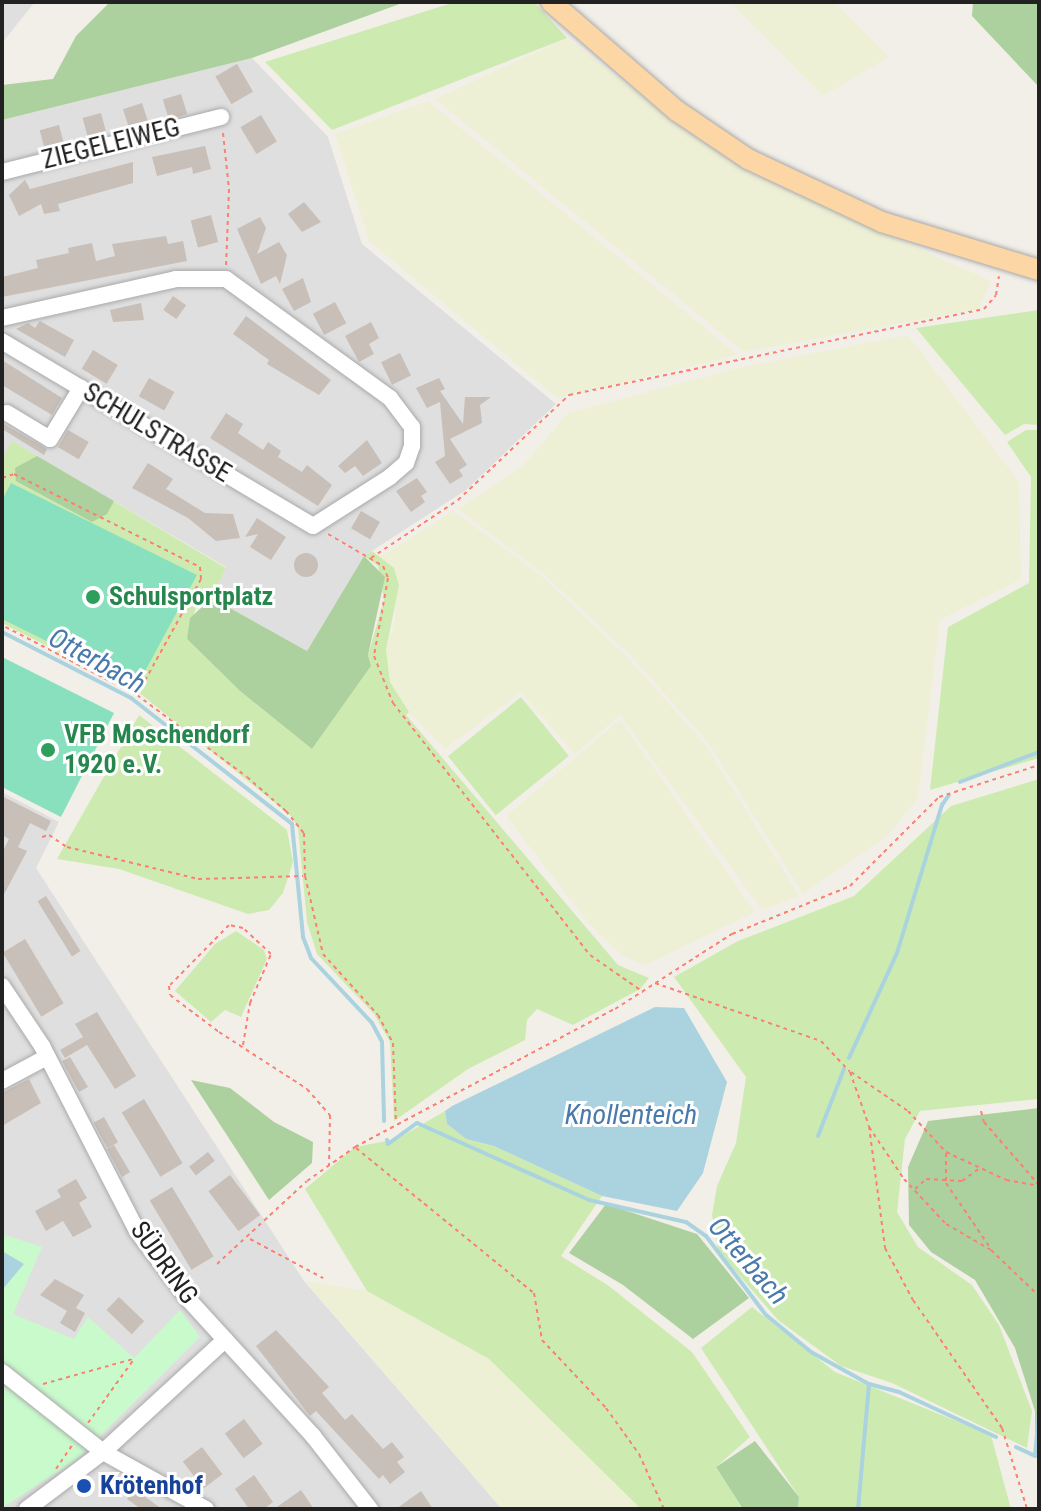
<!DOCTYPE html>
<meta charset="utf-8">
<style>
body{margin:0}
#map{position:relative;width:1041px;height:1511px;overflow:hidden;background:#f2efe9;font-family:"Roboto Condensed",sans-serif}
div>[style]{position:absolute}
.residential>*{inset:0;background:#e0dfdf}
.farmland>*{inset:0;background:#eef0d5}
.grass>*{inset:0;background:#cdebb0;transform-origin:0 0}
.forest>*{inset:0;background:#add19e}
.park>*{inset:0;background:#c8facc}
.pitch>*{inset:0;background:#88e0be}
.water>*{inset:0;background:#aad3df}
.stream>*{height:4px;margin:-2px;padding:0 2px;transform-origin:2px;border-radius:2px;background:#aad3df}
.building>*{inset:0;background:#c7bfb8;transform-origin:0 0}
.round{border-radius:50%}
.path>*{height:2px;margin-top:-1px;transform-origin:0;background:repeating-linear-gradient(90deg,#fa8072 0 4px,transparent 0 8px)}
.roads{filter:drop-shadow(0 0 2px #a9a9a9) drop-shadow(0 0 2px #a9a9a9)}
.minor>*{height:16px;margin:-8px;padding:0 8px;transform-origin:8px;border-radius:8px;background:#fff}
.major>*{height:20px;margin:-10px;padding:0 10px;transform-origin:10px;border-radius:10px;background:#fcd6a4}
.dots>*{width:22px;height:22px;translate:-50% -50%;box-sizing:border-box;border:4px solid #fff;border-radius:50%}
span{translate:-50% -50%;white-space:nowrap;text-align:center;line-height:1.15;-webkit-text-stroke:6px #fff;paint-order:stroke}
.street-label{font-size:26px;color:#222}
.leisure-label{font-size:26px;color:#27864d;font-weight:700}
.left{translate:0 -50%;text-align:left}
.transit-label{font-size:26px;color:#164399;font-weight:700}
.water-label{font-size:28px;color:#4a7aab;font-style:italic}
.frame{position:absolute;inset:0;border:4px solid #222;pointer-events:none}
</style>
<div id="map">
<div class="residential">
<i style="clip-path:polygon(2px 2px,35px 2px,2px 43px)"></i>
<i style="clip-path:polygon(252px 58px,328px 137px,362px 244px,556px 404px,466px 490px,364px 556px,307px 651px,212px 598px,226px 567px,13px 442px,2px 459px,2px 120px)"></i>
<i style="clip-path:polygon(2px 792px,59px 822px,36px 868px,304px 1281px,502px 1509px,2px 1509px)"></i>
</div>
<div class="farmland">
<i style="clip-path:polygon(730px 2px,834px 2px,889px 57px,823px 96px)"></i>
<i style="clip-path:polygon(567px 38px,682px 128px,754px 175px,991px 281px,979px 309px,744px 352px,435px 99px)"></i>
<i style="clip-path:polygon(428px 101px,738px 355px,557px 398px,369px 241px,335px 134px)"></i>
<i style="clip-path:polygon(908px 335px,1019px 482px,1021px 579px,940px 620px,918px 798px,888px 835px,803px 894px,707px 741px,631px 656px,545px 575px,458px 509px,523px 466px,568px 413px,746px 366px)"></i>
<i style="clip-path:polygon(453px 511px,543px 577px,628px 658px,705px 744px,799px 896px,762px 910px,620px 715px,575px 754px,521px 692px,445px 749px,409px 712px,390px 682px,386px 650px,395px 620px,394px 568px,380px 557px)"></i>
<i style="clip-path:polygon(620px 720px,755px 912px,645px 965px,621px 955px,589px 924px,506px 816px)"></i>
<i style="clip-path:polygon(305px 1281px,367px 1291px,489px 1359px,641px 1509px,502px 1509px)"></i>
</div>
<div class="grass">
<i style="clip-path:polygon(455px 2px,534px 2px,567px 38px,332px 130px,265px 62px)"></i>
<i style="clip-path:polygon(1039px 310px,1039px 425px,1024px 424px,1005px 435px,916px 328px)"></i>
<i style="clip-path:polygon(1026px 430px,1039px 430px,1039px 758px,930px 790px,948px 627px,1029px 583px,1031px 477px,1007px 442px)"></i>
<i style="clip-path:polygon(12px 441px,226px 568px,212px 598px,196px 607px,187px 639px,240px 691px,312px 749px,371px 666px,368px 655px,384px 600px,378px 566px,364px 556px,372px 551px,394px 568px,399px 585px,386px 650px,390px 682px,409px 712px,406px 715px,618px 965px,649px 978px,640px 989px,573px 1025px,537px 1009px,527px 1020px,525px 1040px,468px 1069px,394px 1121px,390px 1042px,374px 1014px,317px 954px,307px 922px,298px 828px,291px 816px,142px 695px,2px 623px,2px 459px)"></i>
<i style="left:521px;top:697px;width:76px;height:94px;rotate:51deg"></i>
<i style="clip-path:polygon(139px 715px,287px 830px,293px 862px,283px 893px,269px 910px,248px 914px,119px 869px,57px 859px)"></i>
<i style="clip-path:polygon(1039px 779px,1039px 1099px,920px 1111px,905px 1139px,897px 1212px,918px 1247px,972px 1285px,999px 1325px,1032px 1411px,1027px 1448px,892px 1383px,841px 1366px,778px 1320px,718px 1251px,712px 1215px,717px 1186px,736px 1143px,746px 1077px,674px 977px,738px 941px,854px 896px,951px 806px)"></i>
<i style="clip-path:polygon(236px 931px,264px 950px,267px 959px,241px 1017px,225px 1010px,211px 1022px,175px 991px,215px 944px)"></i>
<i style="clip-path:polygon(445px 1111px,447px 1124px,466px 1139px,494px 1146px,602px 1196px,561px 1256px,609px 1286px,692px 1352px,750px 1437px,716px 1467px,743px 1509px,641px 1509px,489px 1359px,367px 1291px,305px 1189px,355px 1147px,397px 1139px)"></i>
<i style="clip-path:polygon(752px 1307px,835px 1372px,991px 1435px,1011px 1509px,798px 1509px,799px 1497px,701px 1348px)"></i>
</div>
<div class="forest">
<i style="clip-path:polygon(110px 2px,405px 2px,252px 58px,2px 120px,2px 85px,53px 79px,76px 36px)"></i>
<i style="clip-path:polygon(973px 2px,1039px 2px,1039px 87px,972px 16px)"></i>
<i style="clip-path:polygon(37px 456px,114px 501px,107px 514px,92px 522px,16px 481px,15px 468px)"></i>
<i style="clip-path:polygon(364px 556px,385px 577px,368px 655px,371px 666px,312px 749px,240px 691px,187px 639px,190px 618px,212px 598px,307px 651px)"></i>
<i style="clip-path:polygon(191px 1080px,230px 1088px,274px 1122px,313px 1142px,312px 1163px,269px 1200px)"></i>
<i style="clip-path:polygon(1039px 1108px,1039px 1459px,1035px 1456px,1035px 1411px,1015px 1348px,975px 1280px,931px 1252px,909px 1225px,908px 1167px,928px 1121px)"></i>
<i style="clip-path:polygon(606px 1204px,697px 1234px,749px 1298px,693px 1339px,623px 1285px,569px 1253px)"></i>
<i style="clip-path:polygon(755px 1441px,799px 1497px,798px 1509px,743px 1509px,716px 1467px)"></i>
</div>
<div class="park">
<i style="clip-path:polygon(2px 1234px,42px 1247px,13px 1314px,74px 1339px,88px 1317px,134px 1358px,180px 1310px,200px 1337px,76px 1460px,2px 1508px)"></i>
</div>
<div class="pitch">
<i style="clip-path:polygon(11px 483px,197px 575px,137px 686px,2px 619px,2px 500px)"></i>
<i style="clip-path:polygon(2px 657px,114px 713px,61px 817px,2px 787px)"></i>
</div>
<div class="water">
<i style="clip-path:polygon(655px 1007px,684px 1008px,727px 1082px,703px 1173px,677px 1211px,602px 1196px,494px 1146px,466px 1139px,447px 1124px,445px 1111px,452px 1106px)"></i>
<i style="clip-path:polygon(2px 1251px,24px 1264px,2px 1290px)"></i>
</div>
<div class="stream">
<i style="left:2px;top:632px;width:145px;rotate:27.1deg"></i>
<i style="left:131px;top:698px;width:204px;rotate:38deg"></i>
<i style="left:292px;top:824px;width:114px;rotate:84.4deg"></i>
<i style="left:303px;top:937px;width:22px;rotate:69deg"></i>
<i style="left:311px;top:958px;width:89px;rotate:46.8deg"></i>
<i style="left:372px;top:1023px;width:21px;rotate:62deg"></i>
<i style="left:382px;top:1042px;width:79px;rotate:88.5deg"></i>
<i style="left:960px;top:782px;width:85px;rotate:-20.8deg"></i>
<i style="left:849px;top:1058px;width:115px;rotate:-65.4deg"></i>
<i style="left:897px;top:953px;width:155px;rotate:-73.1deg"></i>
<i style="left:942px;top:805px;width:12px;rotate:-55deg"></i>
<i style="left:818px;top:1136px;width:72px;rotate:-68.8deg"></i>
<i style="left:387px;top:1140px;width:4px;rotate:76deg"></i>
<i style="left:388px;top:1144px;width:36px;rotate:-36deg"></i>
<i style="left:417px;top:1123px;width:188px;rotate:24.1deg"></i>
<i style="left:589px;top:1200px;width:99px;rotate:12.8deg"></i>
<i style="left:686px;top:1222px;width:24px;rotate:35deg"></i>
<i style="left:706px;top:1236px;width:99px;rotate:52.8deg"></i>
<i style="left:766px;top:1315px;width:58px;rotate:39.4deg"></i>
<i style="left:811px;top:1352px;width:66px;rotate:28.9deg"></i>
<i style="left:869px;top:1384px;width:125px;rotate:95deg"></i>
<i style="left:869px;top:1384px;width:31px;rotate:15deg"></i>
<i style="left:899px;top:1392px;width:107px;rotate:24.9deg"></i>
<i style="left:1016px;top:1447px;width:21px;rotate:25deg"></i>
<i style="left:1035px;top:1456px;width:44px;rotate:-84.8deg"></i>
</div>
<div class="building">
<i style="left:237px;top:64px;width:32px;height:25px;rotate:60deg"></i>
<i style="left:181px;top:94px;width:21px;height:19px;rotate:73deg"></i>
<i style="left:142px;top:103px;width:19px;height:20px;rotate:72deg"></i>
<i style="left:101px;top:113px;width:20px;height:19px;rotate:75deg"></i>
<i style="left:261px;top:115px;width:31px;height:24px;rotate:59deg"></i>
<i style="left:59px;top:125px;width:20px;height:20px;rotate:75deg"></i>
<i style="clip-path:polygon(205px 146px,211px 169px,193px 174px,192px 167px,157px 176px,152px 157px)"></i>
<i style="clip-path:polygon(133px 162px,133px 183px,58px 204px,60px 211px,44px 214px,41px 204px,19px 216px,9px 195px,25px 180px,30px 189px)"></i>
<i style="clip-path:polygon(304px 202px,321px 222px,302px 232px,288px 214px)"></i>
<i style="left:211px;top:215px;width:28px;height:21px;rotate:75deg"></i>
<i style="clip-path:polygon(260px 217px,266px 228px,257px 254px,279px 242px,287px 255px,280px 284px,276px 276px,261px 284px,237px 229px)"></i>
<i style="clip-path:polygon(166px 236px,168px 244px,183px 241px,187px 261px,2px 297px,2px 277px,38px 268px,36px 260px,69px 253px,68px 248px,92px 243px,96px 261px,115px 256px,112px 244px)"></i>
<i style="clip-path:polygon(303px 278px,311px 302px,294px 311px,282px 289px)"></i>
<i style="left:173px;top:296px;width:16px;height:17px;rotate:35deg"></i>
<i style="left:335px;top:302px;width:24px;height:25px;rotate:62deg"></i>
<i style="clip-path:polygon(141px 303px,144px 320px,113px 322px,110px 310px)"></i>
<i style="clip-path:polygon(246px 316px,331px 380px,319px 395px,267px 364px,269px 360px,233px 334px)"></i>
<i style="clip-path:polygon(40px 321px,74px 340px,65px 357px,16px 329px,28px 323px,35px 328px)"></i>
<i style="clip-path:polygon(371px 322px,379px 338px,369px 344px,374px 354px,359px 362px,345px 336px)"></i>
<i style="left:93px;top:350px;width:29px;height:22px;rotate:31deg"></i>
<i style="left:400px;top:353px;width:25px;height:21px;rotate:64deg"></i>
<i style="clip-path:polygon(2px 360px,62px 398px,52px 415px,2px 385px)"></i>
<i style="left:149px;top:378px;width:29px;height:21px;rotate:29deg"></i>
<i style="clip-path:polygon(439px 378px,445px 389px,440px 391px,463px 424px,465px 397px,491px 397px,480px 405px,482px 423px,450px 439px,467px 465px,459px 470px,463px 476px,450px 484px,435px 462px,445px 456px,440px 402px,427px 408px,416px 388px)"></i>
<i style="clip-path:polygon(226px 413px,243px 424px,238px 433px,263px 450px,268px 442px,281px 451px,278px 457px,302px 472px,307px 465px,332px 485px,318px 506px,210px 438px)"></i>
<i style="clip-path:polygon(2px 423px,47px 449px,44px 455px,2px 429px)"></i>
<i style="left:68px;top:430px;width:24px;height:20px;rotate:30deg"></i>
<i style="clip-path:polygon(367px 440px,382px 463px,363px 476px,355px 466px,345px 473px,338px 466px)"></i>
<i style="clip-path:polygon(148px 463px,173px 479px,166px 489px,205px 513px,233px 514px,240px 538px,216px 541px,188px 518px,132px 488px)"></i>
<i style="clip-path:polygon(417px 478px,427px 492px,421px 496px,425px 502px,411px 512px,396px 491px)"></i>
<i style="left:361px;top:511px;width:22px;height:20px;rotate:30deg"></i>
<i style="clip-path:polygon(257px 518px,286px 537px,271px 560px,250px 547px,258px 534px,245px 537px)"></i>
<i class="round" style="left:294px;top:553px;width:24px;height:24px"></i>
<i style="clip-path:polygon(2px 796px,51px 821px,46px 831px,30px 823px,18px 847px,27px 851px,2px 898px,2px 853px,9px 839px,2px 835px)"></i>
<i style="left:46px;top:896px;width:65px;height:10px;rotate:58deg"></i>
<i style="left:25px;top:939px;width:75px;height:26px;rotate:59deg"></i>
<i style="clip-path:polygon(97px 1012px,136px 1076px,115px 1089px,87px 1045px,65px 1058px,60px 1050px,83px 1037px,75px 1024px)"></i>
<i style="clip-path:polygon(70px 1057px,88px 1087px,79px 1092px,62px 1061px)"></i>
<i style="clip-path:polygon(29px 1079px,41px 1103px,2px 1126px,2px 1093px)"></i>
<i style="left:144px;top:1099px;width:75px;height:26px;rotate:59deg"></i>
<i style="left:104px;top:1117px;width:29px;height:12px;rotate:61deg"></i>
<i style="clip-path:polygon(114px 1145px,130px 1172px,122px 1177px,107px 1149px)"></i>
<i style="left:208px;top:1152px;width:11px;height:24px;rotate:52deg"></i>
<i style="left:230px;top:1175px;width:50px;height:27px;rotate:53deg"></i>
<i style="clip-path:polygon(76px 1179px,87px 1198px,79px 1203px,92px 1227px,73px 1237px,63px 1221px,46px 1231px,35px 1211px,61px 1197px,57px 1190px)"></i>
<i style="left:172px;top:1187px;width:81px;height:26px;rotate:59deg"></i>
<i style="clip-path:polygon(55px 1279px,84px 1295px,76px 1308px,85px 1313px,75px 1332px,60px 1323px,67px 1311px,40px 1295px)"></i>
<i style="left:119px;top:1297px;width:35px;height:18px;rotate:44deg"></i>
<i style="clip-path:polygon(276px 1330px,329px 1387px,322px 1393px,345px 1420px,352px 1414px,383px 1449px,392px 1442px,404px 1457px,397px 1462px,405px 1472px,390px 1484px,383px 1475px,379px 1479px,316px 1411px,310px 1416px,256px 1346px)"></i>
<i style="left:244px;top:1419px;width:31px;height:24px;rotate:53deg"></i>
<i style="left:202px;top:1447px;width:34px;height:24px;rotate:53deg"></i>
<i style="clip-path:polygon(254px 1475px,273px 1502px,264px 1509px,249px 1509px,235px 1489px)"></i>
<i style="clip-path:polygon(134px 1489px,162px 1509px,141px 1509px,127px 1499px)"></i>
<i style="clip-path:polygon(301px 1490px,314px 1509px,274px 1509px)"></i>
<i style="clip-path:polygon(421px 1491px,433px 1509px,396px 1509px)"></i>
</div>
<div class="path">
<i style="left:223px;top:133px;width:56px;rotate:83.9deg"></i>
<i style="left:229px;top:189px;width:77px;rotate:92.2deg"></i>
<i style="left:2px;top:478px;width:13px;rotate:-18deg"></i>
<i style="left:14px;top:474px;width:208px;rotate:26.6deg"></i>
<i style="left:200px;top:567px;width:12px;rotate:85deg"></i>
<i style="left:201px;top:579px;width:132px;rotate:118.9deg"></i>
<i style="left:137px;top:695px;width:152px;rotate:-152.6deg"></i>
<i style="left:328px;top:534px;width:64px;rotate:30.2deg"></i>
<i style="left:383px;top:566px;width:13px;rotate:67deg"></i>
<i style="left:388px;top:578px;width:79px;rotate:100.2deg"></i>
<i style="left:374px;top:656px;width:51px;rotate:68deg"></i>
<i style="left:393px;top:703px;width:320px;rotate:52deg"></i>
<i style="left:590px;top:955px;width:65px;rotate:34.9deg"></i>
<i style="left:371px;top:558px;width:105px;rotate:-33.7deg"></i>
<i style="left:458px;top:500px;width:153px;rotate:-43.4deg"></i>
<i style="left:569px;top:395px;width:424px;rotate:-11.7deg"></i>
<i style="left:984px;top:309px;width:18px;rotate:-49deg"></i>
<i style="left:996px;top:295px;width:19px;rotate:-81deg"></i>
<i style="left:137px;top:695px;width:137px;rotate:36.7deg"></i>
<i style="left:247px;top:777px;width:52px;rotate:41.1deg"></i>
<i style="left:286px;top:811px;width:28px;rotate:51deg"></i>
<i style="left:304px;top:833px;width:43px;rotate:88.7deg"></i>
<i style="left:305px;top:876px;width:80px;rotate:77deg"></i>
<i style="left:323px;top:954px;width:82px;rotate:48deg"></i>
<i style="left:378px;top:1015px;width:32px;rotate:62deg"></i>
<i style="left:393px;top:1043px;width:80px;rotate:87.9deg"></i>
<i style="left:42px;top:837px;width:7px;rotate:-16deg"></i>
<i style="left:49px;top:835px;width:22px;rotate:34deg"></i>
<i style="left:67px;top:847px;width:135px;rotate:13.7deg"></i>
<i style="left:198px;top:879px;width:105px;rotate:-1.6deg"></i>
<i style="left:655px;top:983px;width:176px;rotate:19.3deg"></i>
<i style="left:821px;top:1041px;width:42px;rotate:46.9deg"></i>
<i style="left:850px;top:1072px;width:57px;rotate:70.6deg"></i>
<i style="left:869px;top:1126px;width:123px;rotate:82.5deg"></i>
<i style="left:885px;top:1248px;width:59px;rotate:61.7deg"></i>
<i style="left:913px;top:1300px;width:156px;rotate:55.2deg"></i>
<i style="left:1002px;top:1428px;width:85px;rotate:72.8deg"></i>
<i style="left:243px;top:1045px;width:43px;rotate:-80.5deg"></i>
<i style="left:250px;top:1003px;width:53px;rotate:-66.8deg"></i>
<i style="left:271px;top:954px;width:38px;rotate:-137deg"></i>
<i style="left:243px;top:928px;width:14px;rotate:-168deg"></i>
<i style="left:229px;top:925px;width:86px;rotate:134.5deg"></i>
<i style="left:169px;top:986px;width:9px;rotate:84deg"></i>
<i style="left:170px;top:995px;width:61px;rotate:37.1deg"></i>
<i style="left:219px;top:1032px;width:105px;rotate:32.9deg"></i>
<i style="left:307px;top:1089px;width:35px;rotate:49deg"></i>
<i style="left:330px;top:1115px;width:50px;rotate:91.1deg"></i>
<i style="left:851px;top:1072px;width:69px;rotate:34.4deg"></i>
<i style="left:908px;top:1111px;width:56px;rotate:47.2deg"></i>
<i style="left:946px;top:1152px;width:66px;rotate:25deg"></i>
<i style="left:1006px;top:1180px;width:34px;rotate:10deg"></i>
<i style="left:981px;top:1111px;width:11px;rotate:75deg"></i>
<i style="left:984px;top:1122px;width:84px;rotate:48.9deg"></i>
<i style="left:869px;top:1127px;width:63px;rotate:56.1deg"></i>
<i style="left:904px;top:1179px;width:62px;rotate:47deg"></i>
<i style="left:946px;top:1224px;width:52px;rotate:30deg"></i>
<i style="left:991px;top:1250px;width:66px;rotate:43.8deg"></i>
<i style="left:356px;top:1148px;width:230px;rotate:39.2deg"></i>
<i style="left:534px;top:1293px;width:48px;rotate:80.3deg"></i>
<i style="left:542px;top:1340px;width:93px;rotate:46.7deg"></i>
<i style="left:606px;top:1408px;width:57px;rotate:54.3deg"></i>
<i style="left:639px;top:1454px;width:60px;rotate:65.6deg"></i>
<i style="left:946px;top:1153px;width:30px;rotate:90deg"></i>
<i style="left:946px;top:1183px;width:80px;rotate:55.7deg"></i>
<i style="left:915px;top:1189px;width:15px;rotate:-42deg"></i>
<i style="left:926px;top:1179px;width:36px;rotate:3deg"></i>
<i style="left:962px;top:1181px;width:22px;rotate:-36deg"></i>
<i style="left:250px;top:1239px;width:83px;rotate:28.1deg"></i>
<i style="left:217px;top:1264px;width:122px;rotate:-42.7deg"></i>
<i style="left:307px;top:1181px;width:59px;rotate:-35.3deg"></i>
<i style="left:355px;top:1147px;width:294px;rotate:-28deg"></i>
<i style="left:615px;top:1009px;width:139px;rotate:-32.7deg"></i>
<i style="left:732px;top:934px;width:127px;rotate:-22.1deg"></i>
<i style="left:850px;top:886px;width:126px;rotate:-45deg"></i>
<i style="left:939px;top:797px;width:105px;rotate:-17.7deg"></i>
<i style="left:43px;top:1384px;width:93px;rotate:-15.5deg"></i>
<i style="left:88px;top:1423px;width:79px;rotate:-54.3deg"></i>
<i style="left:56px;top:1469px;width:30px;rotate:-56deg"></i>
</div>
<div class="roads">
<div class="minor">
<i style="left:2px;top:172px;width:226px;rotate:-14.1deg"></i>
<i style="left:2px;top:318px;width:178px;rotate:-12.6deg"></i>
<i style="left:176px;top:279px;width:50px"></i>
<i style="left:226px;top:279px;width:203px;rotate:36deg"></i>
<i style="left:390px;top:398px;width:36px;rotate:53deg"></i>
<i style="left:412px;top:427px;width:19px;rotate:90deg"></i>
<i style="left:412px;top:446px;width:18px;rotate:109deg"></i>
<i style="left:406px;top:463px;width:21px;rotate:139deg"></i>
<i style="left:390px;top:477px;width:91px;rotate:147.5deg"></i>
<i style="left:313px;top:526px;width:362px;rotate:-149.3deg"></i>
<i style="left:7px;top:413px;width:50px;rotate:31.2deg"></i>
<i style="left:50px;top:439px;width:60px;rotate:-58.7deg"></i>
<i style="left:2px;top:986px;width:72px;rotate:56.3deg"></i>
<i style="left:42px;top:1046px;width:208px;rotate:62.8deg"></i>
<i style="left:137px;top:1231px;width:86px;rotate:53deg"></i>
<i style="left:189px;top:1300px;width:184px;rotate:47.6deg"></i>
<i style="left:313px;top:1436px;width:93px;rotate:52deg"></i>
<i style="left:2px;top:1081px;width:51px;rotate:-28.1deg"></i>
<i style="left:2px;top:1372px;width:129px;rotate:38.4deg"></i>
<i style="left:103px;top:1452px;width:118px;rotate:29deg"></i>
<i style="left:27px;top:1509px;width:95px;rotate:-36.9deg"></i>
<i style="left:103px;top:1452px;width:166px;rotate:-42.6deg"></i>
</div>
<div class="major">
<i style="left:551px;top:2px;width:167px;rotate:40.9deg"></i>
<i style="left:677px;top:111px;width:86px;rotate:34.1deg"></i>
<i style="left:748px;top:159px;width:148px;rotate:25.2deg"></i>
<i style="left:882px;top:222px;width:164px;rotate:17deg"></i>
</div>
</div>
<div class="dots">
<i style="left:93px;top:597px;background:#2e9e5b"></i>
<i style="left:48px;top:750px;background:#2e9e5b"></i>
<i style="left:84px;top:1486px;background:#1a4fb4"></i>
</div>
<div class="street-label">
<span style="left:111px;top:144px;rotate:-14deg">ZIEGELEIWEG</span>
<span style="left:157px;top:433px;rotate:31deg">SCHULSTRASSE</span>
<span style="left:164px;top:1263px;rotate:54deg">SÜDRING</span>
</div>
<div class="leisure-label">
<span class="left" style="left:109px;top:597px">Schulsportplatz</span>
<span class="left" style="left:64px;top:750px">VFB Moschendorf<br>1920 e.V.</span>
</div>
<div class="transit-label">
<span class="left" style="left:100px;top:1486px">Krötenhof</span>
</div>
<div class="water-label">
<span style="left:97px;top:661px;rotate:29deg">Otterbach</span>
<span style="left:631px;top:1115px">Knollenteich</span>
<span style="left:748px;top:1261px;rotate:49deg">Otterbach</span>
</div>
<div class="frame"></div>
</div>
